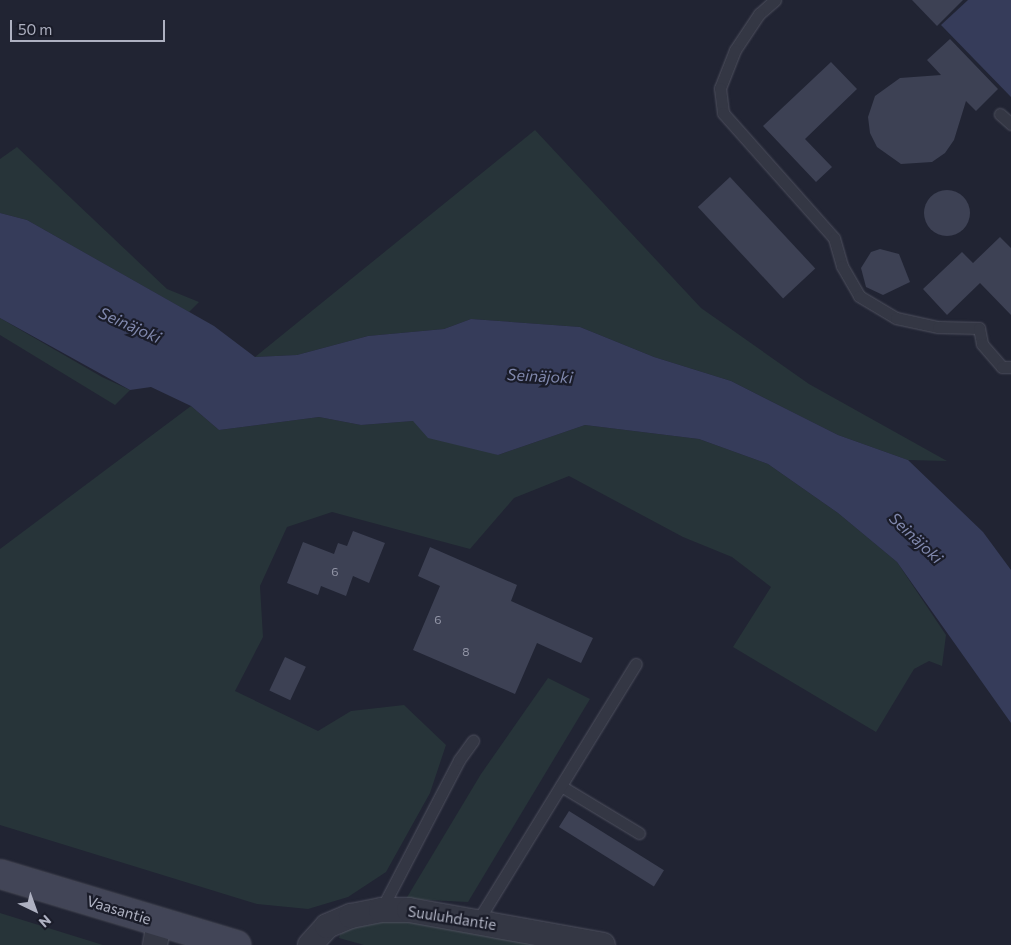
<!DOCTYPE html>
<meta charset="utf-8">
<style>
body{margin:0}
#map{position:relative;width:1011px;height:945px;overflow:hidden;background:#212433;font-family:Commissioner,sans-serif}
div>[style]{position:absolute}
.green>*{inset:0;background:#273439}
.water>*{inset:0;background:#363c5a}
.building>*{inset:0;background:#3d4154;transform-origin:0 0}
.round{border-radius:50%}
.roads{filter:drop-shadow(0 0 1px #4f515f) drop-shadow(0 0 1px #4f515f)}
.service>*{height:11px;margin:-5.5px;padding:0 5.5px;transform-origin:5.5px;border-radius:5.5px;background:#343744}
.minor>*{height:24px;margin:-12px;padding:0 12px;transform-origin:12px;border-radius:12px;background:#343744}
.secondary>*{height:28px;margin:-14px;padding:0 14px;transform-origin:14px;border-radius:14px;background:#424557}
span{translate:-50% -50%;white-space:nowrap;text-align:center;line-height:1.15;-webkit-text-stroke:4.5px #1a1c29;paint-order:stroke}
.number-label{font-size:12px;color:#9295a6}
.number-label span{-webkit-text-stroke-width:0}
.street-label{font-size:15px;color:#aeb1c1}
.water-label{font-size:16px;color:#8088ad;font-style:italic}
.north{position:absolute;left:10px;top:885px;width:50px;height:50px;-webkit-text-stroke:4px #1a1c29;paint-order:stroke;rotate:138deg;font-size:14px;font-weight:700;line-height:20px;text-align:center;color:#aeb1c1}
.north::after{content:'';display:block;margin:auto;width:18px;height:22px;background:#aeb1c1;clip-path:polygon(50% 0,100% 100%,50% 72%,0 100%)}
.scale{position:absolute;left:10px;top:20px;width:155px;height:22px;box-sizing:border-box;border:2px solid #aeb1c1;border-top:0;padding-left:6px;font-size:15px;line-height:18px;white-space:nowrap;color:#aeb1c1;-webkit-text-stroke:4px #1a1c29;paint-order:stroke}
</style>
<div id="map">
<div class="green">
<i style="clip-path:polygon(535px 130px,701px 308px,809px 384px,947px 461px,908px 460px,838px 435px,731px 381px,654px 357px,580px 327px,471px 319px,444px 329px,368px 336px,297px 355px,255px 357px)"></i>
<i style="clip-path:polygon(17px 147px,167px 289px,199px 302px,189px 312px,27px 220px,0 213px,0 159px)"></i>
<i style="clip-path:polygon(0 318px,102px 377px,130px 390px,115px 405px,0 335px)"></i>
<i style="clip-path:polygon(191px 406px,219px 430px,319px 417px,361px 425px,413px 421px,498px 455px,585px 425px,699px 439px,768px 464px,838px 513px,897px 562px,946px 635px,942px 666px,929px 661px,914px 669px,876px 732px,733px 647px,771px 587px,732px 557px,683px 537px,569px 476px,514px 498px,470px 549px,332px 512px,287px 527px,260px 586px,263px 637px,235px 691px,318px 731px,351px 711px,404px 705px,446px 745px,430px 793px,386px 872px,348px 897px,308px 909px,257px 904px,0 825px,0 549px)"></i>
<i style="clip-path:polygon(548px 678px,590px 699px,468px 902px,406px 899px,481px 774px)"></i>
<i style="clip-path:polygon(0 913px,103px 945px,0 945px)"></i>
<i style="clip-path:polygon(404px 918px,550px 945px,364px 945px,339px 938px,341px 931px,355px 924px)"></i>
</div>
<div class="water">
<i style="clip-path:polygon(968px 0,1011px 0,1011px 97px,941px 25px)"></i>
<i style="clip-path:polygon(0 213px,27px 220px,214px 326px,255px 357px,297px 355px,368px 336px,444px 329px,471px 319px,580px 327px,654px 357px,731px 381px,838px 435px,908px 460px,983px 532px,1011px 570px,1011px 723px,897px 562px,838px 513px,768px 464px,699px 439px,585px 425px,498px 455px,428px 438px,413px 421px,361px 425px,319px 417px,219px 430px,191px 406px,151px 387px,130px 390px,0 318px)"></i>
</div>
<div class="building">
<i style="clip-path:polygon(912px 0,963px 0,937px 26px)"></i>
<i style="clip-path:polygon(950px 39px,998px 89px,976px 111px,966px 101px,954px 140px,945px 153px,932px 162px,901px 164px,877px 147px,870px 133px,868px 117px,875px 96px,900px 78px,941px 75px,927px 60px)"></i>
<i style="clip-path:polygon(831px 62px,857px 89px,805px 139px,832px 167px,816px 182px,763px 126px)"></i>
<i style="left:730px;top:177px;width:125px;height:44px;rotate:47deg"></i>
<i class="round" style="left:924px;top:190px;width:46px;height:46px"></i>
<i style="clip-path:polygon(1000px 237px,1011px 248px,1011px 315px,980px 283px,947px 315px,923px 289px,962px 252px,973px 263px)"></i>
<i style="clip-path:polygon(880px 249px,899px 254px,910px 282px,883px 295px,866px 287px,861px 268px,871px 252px)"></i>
<i style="clip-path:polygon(353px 531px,385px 543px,369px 583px,353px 576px,346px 596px,321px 586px,318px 595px,287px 583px,303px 542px,334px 554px,338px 543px,347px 546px)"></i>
<i style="clip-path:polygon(430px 547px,517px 585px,511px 601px,593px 638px,581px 663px,537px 643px,515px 694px,413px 650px,440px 586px,418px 576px)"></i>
<i style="left:285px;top:657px;width:23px;height:37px;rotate:25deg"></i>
<i style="left:569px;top:811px;width:112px;height:19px;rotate:32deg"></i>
</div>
<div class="roads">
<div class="service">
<i style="left:775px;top:0;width:21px;rotate:139deg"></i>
<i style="left:759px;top:14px;width:43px;rotate:123.7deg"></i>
<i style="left:735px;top:50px;width:41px;rotate:111.5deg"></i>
<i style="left:720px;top:88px;width:25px;rotate:83deg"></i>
<i style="left:723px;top:113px;width:167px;rotate:48.4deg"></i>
<i style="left:834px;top:238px;width:29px;rotate:74deg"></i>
<i style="left:842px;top:266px;width:34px;rotate:60deg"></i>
<i style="left:859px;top:296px;width:43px;rotate:30.7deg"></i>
<i style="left:896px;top:318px;width:43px;rotate:12.1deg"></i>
<i style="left:938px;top:327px;width:41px;rotate:1.4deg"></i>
<i style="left:979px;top:328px;width:16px;rotate:79deg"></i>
<i style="left:982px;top:344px;width:30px;rotate:49deg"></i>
<i style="left:1002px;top:367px;width:9px"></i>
<i style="left:1000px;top:114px;width:15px;rotate:42deg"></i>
<i style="left:561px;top:786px;width:91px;rotate:31.1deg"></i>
<i style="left:381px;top:910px;width:169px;rotate:-62.5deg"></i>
<i style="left:459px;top:760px;width:24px;rotate:-54deg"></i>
<i style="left:477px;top:922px;width:303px;rotate:-58.4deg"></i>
</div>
<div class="minor">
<i style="left:155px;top:945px;width:23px;rotate:-80deg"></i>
<i style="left:310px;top:945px;width:25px;rotate:-48deg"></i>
<i style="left:327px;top:926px;width:26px;rotate:-23deg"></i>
<i style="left:351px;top:916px;width:31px;rotate:-11deg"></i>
<i style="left:381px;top:910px;width:28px"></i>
<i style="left:409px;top:910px;width:197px;rotate:10.2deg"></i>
</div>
<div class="secondary">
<i style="left:0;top:874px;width:247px;rotate:16.7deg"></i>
</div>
</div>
<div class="number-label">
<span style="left:335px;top:572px">6</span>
<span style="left:438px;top:620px">6</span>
<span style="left:466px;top:652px">8</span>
</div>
<div class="street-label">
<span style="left:119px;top:910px;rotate:17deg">Vaasantie</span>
<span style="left:452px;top:918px;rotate:9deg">Suuluhdantie</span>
</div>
<div class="water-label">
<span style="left:130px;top:325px;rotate:24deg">Seinäjoki</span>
<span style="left:540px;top:376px;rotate:3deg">Seinäjoki</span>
<span style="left:916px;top:538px;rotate:43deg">Seinäjoki</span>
</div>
<div class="north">N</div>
<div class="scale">50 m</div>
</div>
